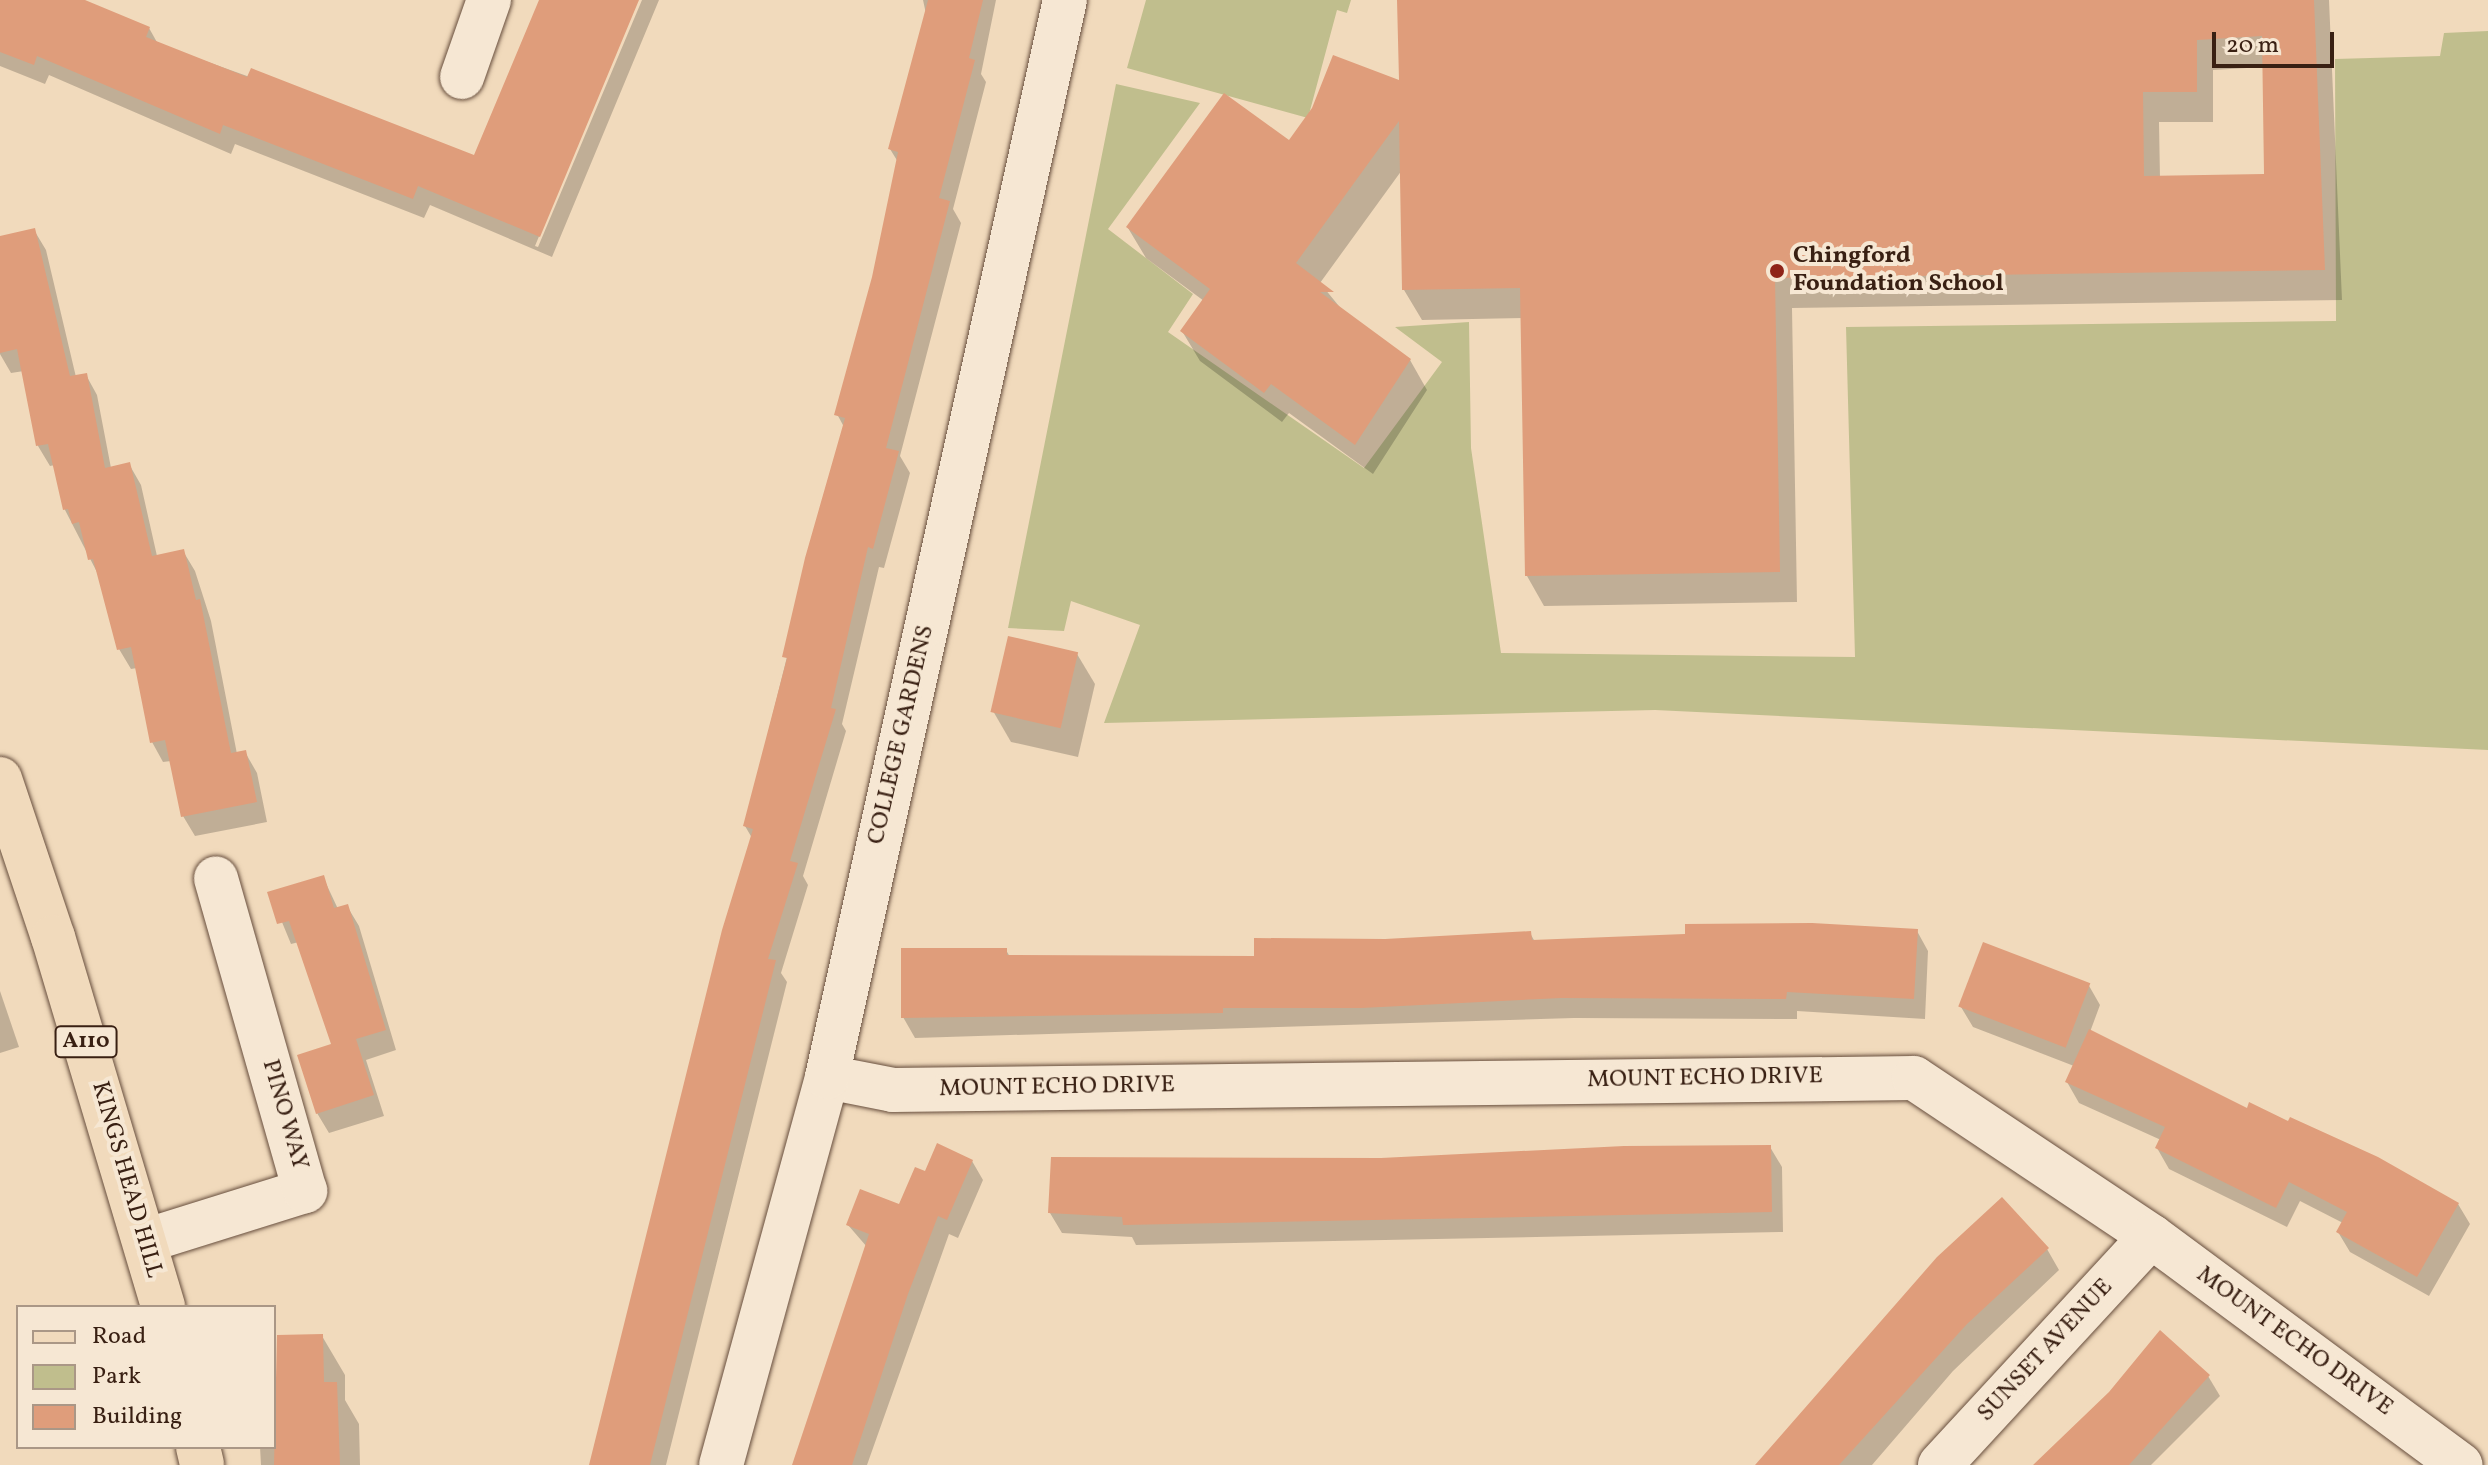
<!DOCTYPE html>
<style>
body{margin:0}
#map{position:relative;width:2488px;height:1465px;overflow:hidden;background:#f1dabc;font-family:Vollkorn,serif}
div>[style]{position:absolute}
.green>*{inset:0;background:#c0be8d}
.shadow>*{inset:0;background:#0003}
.building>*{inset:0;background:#df9d7b;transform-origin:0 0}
.roads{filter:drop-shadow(0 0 2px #674e3d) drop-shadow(0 0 2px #674e3d)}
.minor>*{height:44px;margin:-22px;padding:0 22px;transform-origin:22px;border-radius:22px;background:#f6e7d3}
.major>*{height:44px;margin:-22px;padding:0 22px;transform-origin:22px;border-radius:22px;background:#f1dabc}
.dots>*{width:22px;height:22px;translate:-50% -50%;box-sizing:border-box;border:4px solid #f6e7d3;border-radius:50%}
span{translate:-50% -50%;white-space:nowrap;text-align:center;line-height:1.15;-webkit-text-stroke:8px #f6e7d3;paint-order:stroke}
.shield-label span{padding:2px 6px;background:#f6e7d3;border:2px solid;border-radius:6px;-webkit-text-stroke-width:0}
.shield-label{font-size:22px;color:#392013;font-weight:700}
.poi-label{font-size:24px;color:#392013;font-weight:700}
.left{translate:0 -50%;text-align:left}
.street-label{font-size:24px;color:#392013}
.legend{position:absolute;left:16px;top:1305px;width:260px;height:144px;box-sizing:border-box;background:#f6e7d3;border:2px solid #aa9786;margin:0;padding:10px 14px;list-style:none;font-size:24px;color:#392013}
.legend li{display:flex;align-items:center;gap:16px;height:40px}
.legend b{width:40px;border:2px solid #aa9786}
.scale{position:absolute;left:2212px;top:32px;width:122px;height:36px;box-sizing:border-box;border:4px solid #392013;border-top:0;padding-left:10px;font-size:24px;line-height:28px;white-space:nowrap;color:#392013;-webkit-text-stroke:6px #f6e7d3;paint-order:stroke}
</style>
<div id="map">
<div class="green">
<i style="clip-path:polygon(1146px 0,1351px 0,1347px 13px,1337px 10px,1308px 118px,1127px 68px)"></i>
<i style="clip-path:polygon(2488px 31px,2488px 750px,1655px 710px,1104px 723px,1140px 625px,1071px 601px,1064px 631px,1008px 628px,1116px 84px,1200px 103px,1108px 229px,1193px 294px,1168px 332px,1364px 468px,1442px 362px,1395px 327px,1469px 322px,1471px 448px,1501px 653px,1855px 657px,1846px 327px,2336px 321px,2335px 59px,2440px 56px,2444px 33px)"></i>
</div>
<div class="shadow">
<i style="clip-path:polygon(0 0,80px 0,149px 28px,158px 44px,475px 158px,540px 0,637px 0,535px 246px,538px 247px,642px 0,659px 0,552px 257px,430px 205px,424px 218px,235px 144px,231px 154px,49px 75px,45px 84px,0 66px)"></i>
<i style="clip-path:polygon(923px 0,996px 0,981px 74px,986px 82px,953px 209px,961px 223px,900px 456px,910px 473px,884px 568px,879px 567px,842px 724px,846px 731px,803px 876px,808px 885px,781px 973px,787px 982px,666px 1465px,591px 1465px,752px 838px,745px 826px,844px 427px,837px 414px,874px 277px,898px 162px,890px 149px,926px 14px)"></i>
<i style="clip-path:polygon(evenodd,1399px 0,2329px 0,2342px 300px,1792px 308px,1797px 602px,1544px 606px,1527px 576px,1523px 318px,1422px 320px,1404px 290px,1402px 170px,1320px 283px,1343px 311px,1410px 360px,1427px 390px,1373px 474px,1289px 413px,1282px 422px,1200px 361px,1182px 331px,1204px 301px,1146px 258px,1128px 228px,1401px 83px,1399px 0,2264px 67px,2266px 176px,2160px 178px,2159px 122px,2213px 122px,2213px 70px,2264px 67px)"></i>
<i style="clip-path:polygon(34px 230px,46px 250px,76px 377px,86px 375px,97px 395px,111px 468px,129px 464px,141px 485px,157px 556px,183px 551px,195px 571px,211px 621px,237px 754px,245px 752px,257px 773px,267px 822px,195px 836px,183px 816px,171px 761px,163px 762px,152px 742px,137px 668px,131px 669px,119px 649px,100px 578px,65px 510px,55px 465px,50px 466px,38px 446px,24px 371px,11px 373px,0 354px,0 238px)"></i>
<i style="clip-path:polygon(1077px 654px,1095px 684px,1078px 757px,1011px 742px,993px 711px)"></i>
<i style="clip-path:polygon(323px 877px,338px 909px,347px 906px,359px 926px,396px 1050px,366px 1060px,384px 1116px,329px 1133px,317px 1113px,334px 1046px,299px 942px,291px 944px,270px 893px)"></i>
<i style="clip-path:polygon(1917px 931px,1928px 951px,1925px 1019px,1797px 1011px,1797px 1019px,1574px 1018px,915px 1038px,903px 1017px,1006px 950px,1010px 957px,1256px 958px,1385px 941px,1530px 933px,1535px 942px)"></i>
<i style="clip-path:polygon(2088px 984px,2100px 1005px,2090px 1032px,2248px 1110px,2458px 1204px,2470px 1224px,2429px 1296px,2350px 1252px,2338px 1232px,2343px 1223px,2300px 1201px,2287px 1227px,2169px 1169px,2157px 1148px,2161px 1140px,2079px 1103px,2067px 1082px,2074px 1066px,1973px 1027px,1961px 1007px)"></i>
<i style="clip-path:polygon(0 991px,19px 1047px,0 1053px)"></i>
<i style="clip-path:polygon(1770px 1147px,1782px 1167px,1783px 1232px,1136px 1245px,1132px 1237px,1062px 1233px,1050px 1213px,1381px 1160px)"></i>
<i style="clip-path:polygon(972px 1161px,983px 1180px,958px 1238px,949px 1234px,867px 1465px,794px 1465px,867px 1247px,848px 1225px,900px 1207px,926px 1173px)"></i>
<i style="clip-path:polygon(2047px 1249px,2059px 1270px,1953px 1371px,1872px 1465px,1756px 1465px)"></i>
<i style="clip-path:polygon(322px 1336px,345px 1375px,345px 1400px,359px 1424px,360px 1465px,261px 1465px,260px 1447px,274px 1447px,274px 1388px,280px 1387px)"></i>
<i style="clip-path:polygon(2208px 1376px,2220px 1396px,2151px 1465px,2036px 1465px,2111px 1393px)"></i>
</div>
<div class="building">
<i style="clip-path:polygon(0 0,85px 0,150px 27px,146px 37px,247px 77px,251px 68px,474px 155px,539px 0,639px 0,540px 237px,418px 186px,413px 199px,223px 125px,220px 134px,37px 56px,34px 65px,0 52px)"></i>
<i style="clip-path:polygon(928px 0,983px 0,969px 58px,975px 60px,939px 198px,950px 201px,886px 448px,899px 451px,873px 549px,868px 547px,831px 708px,836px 709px,790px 861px,798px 863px,768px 959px,776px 960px,650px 1465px,589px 1465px,722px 930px,753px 829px,743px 826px,787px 658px,782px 657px,805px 558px,845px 418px,834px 415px,872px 277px,898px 152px,888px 149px)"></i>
<i style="clip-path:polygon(evenodd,1397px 0,2314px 0,2325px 270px,1775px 278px,1780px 572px,1525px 576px,1520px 288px,1402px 290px,1399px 121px,1296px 263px,1334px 292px,1320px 292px,1411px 359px,1355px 445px,1271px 384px,1264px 393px,1180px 331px,1210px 289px,1126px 227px,1224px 93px,1289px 140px,1312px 108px,1333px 55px,1399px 80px,1397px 0,2262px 36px,2264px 174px,2144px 176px,2143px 92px,2197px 92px,2197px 40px,2262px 36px)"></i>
<i style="clip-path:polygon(35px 228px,70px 376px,87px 373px,105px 468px,130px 462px,152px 556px,184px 549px,196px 600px,200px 599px,231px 753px,246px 750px,257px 802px,181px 817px,165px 740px,150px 743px,131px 647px,117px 650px,93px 559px,88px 560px,79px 522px,72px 524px,68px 509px,63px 510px,48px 444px,36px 446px,17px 349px,0 353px,0 236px)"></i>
<i style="left:1008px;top:636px;width:72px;height:78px;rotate:13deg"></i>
<i style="clip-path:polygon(324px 875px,334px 908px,348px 904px,386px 1030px,356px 1039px,374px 1095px,316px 1114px,297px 1055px,331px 1044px,289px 921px,277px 924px,267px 892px)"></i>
<i style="clip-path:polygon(1812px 923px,1918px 929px,1914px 999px,1787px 992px,1786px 999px,1561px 998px,1361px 1008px,1223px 1008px,1223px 1013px,901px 1018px,901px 948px,1007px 948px,1007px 955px,1254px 956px,1254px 938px,1385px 939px,1531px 931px,1532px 940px,1685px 934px,1685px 924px)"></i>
<i style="left:1983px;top:942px;width:115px;height:69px;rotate:21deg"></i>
<i style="clip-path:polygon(2089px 1029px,2247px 1108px,2249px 1102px,2288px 1121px,2290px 1117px,2378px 1157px,2459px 1203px,2417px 1277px,2336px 1232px,2347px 1212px,2289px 1182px,2276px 1208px,2155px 1148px,2165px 1127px,2065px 1082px)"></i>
<i style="clip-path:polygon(937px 1143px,973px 1160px,947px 1220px,938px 1216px,908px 1294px,852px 1465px,792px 1465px,869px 1234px,846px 1225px,860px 1189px,899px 1204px,915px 1167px,925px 1171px)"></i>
<i style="clip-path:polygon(1771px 1145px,1772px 1212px,1123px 1225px,1122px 1217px,1048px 1213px,1051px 1157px,1381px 1158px,1624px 1146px)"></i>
<i style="clip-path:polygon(2002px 1197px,2049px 1248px,1967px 1324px,1839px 1465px,1755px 1465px,1937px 1257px)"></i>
<i style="clip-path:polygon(2160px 1330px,2210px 1375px,2129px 1465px,2033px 1465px,2109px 1392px)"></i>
<i style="clip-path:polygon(323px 1334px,324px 1382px,337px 1382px,340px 1465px,274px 1465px,277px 1335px)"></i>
</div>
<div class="roads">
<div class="minor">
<i style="left:462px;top:77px;width:82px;rotate:-70.7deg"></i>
<i style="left:827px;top:1077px;width:67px;rotate:11.1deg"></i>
<i style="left:893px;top:1090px;width:1021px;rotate:-0.67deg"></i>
<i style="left:1914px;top:1078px;width:285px;rotate:33.7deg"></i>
<i style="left:2151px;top:1236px;width:385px;rotate:36.5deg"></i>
<i style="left:145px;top:1241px;width:168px;rotate:-17.4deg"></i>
<i style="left:305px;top:1191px;width:325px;rotate:-105.9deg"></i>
<i style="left:721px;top:1465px;width:402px;rotate:-74.7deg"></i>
<i style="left:827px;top:1077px;width:1103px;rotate:-77.54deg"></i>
<i style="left:1940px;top:1465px;width:311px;rotate:-47.3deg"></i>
</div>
<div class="major">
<i style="left:0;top:779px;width:167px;rotate:71.5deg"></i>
<i style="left:53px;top:937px;width:386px;rotate:73.4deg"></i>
<i style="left:198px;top:1447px;width:18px;rotate:77deg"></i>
</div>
</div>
<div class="dots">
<i style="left:1777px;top:271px;background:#8f2418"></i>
</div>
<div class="shield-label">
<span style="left:86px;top:1042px">A110</span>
</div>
<div class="poi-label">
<span class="left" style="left:1793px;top:271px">Chingford<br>Foundation School</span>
</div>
<div class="street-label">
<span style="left:902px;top:735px;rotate:-77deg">COLLEGE GARDENS</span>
<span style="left:1705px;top:1079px;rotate:-1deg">MOUNT ECHO DRIVE</span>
<span style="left:1057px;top:1088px;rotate:-1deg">MOUNT ECHO DRIVE</span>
<span style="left:284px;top:1115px;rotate:74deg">PINO WAY</span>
<span style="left:126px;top:1180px;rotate:74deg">KINGS HEAD HILL</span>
<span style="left:2294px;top:1342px;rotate:36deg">MOUNT ECHO DRIVE</span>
<span style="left:2046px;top:1351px;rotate:-47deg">SUNSET AVENUE</span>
</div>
<ul class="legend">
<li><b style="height:10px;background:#f1dabc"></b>Road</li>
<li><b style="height:22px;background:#c0be8d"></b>Park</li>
<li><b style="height:22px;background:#df9d7b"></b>Building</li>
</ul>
<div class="scale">20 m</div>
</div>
